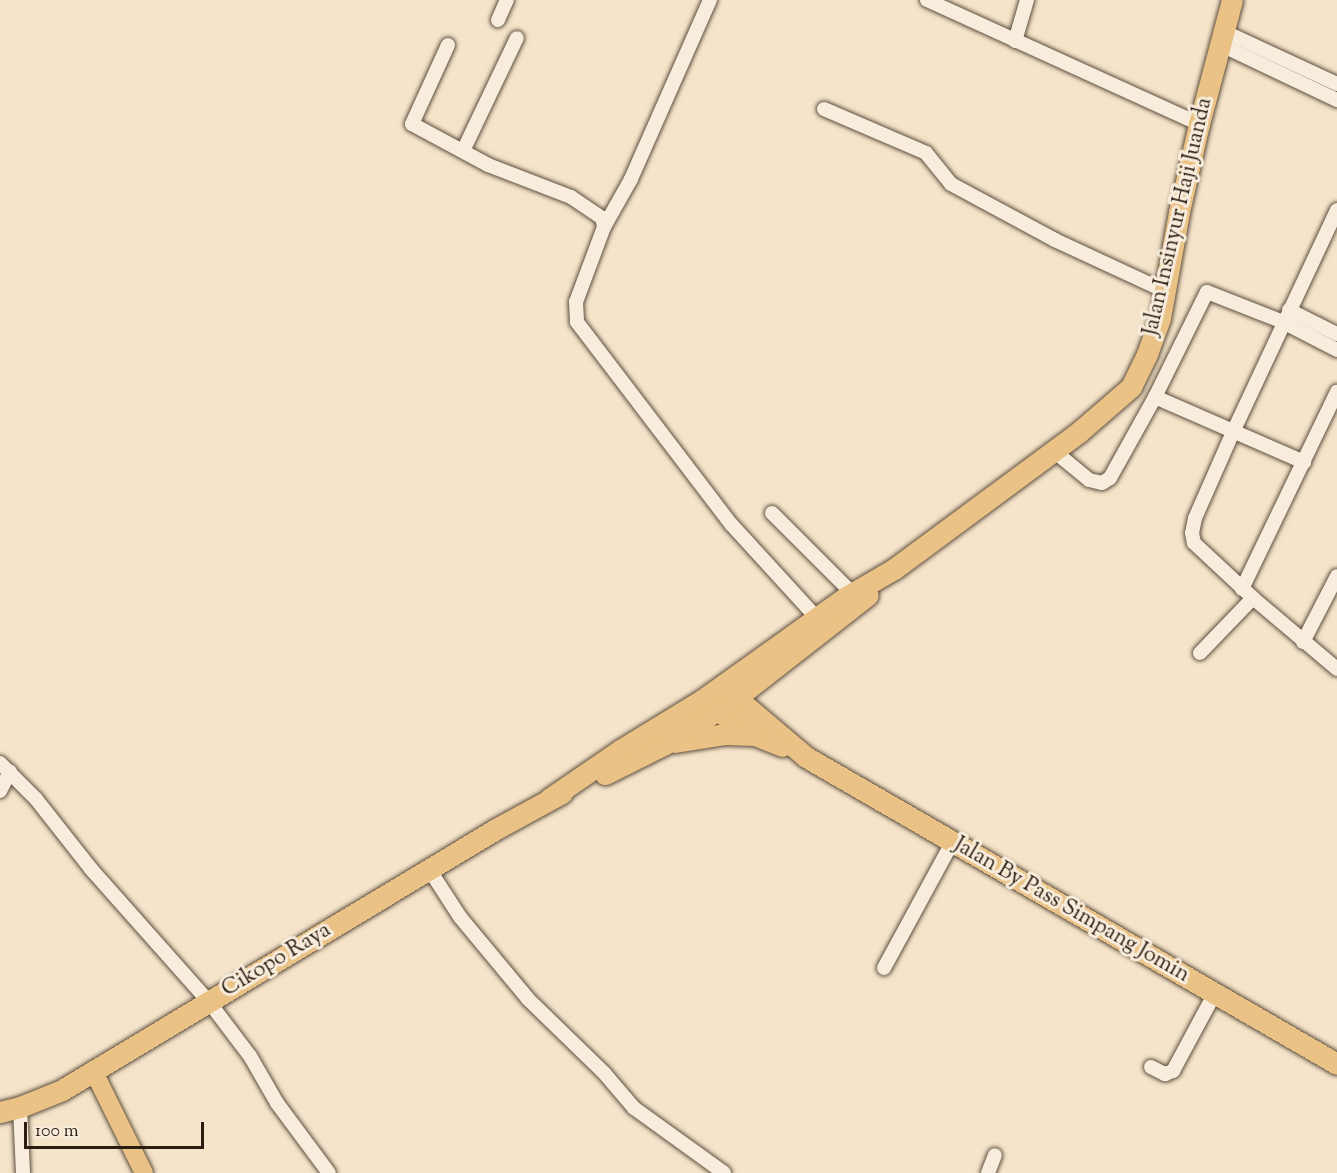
<!DOCTYPE html>
<style>
body{margin:0}
#map{position:relative;width:1337px;height:1173px;overflow:hidden;background:#f5e4ca;font-family:"Sorts Mill Goudy",serif}
div>[style]{position:absolute}
.roads{filter:drop-shadow(0 0 2px #5d4e3e) drop-shadow(0 0 2px #5d4e3e)}
.minor>*{height:14px;margin:-7px;padding:0 7px;transform-origin:7px;border-radius:7px;background:#f8eddd}
.major>*{height:18px;margin:-9px;padding:0 9px;transform-origin:9px;border-radius:9px;background:#eac285}
.highway>*{height:21px;margin:-10.5px;padding:0 10.5px;transform-origin:10.5px;border-radius:10.5px;background:#eac285}
span{translate:-50% -50%;white-space:nowrap;text-align:center;line-height:1.15;-webkit-text-stroke:6px #f8eddd;paint-order:stroke}
.street-label{font-size:22px;color:#2a1c10}
.scale{position:absolute;left:24px;top:1122px;width:180px;height:27px;box-sizing:border-box;border:3px solid #2a1c10;border-top:0;padding-left:8px;font-size:18px;line-height:21px;white-space:nowrap;color:#2a1c10;-webkit-text-stroke:4px #f8eddd;paint-order:stroke}
</style>
<div id="map">
<div class="roads">
<div class="minor">
<i style="left:927px;top:0;width:299px;rotate:24.5deg"></i>
<i style="left:498px;top:20px;width:22px;rotate:-66deg"></i>
<i style="left:1223px;top:31px;width:126px;rotate:24.9deg"></i>
<i style="left:1015px;top:41px;width:43px;rotate:-73.7deg"></i>
<i style="left:1219px;top:44px;width:131px;rotate:25.4deg"></i>
<i style="left:448px;top:45px;width:87px;rotate:114.5deg"></i>
<i style="left:412px;top:124px;width:86px;rotate:28.3deg"></i>
<i style="left:488px;top:165px;width:89px;rotate:21.1deg"></i>
<i style="left:571px;top:197px;width:37px;rotate:34deg"></i>
<i style="left:602px;top:218px;width:9px;rotate:77deg"></i>
<i style="left:604px;top:227px;width:80px;rotate:110.5deg"></i>
<i style="left:576px;top:302px;width:20px;rotate:87deg"></i>
<i style="left:577px;top:322px;width:254px;rotate:52.7deg"></i>
<i style="left:731px;top:524px;width:126px;rotate:47.6deg"></i>
<i style="left:824px;top:109px;width:111px;rotate:23.3deg"></i>
<i style="left:926px;top:153px;width:40px;rotate:51deg"></i>
<i style="left:951px;top:184px;width:118px;rotate:28.3deg"></i>
<i style="left:1055px;top:240px;width:123px;rotate:24.9deg"></i>
<i style="left:463px;top:151px;width:125px;rotate:-64.5deg"></i>
<i style="left:1337px;top:210px;width:245px;rotate:115.1deg"></i>
<i style="left:1233px;top:432px;width:94px;rotate:113.8deg"></i>
<i style="left:1195px;top:518px;width:15px;rotate:101deg"></i>
<i style="left:1192px;top:533px;width:10px;rotate:79deg"></i>
<i style="left:1194px;top:543px;width:81px;rotate:43deg"></i>
<i style="left:1253px;top:598px;width:110px;rotate:40.2deg"></i>
<i style="left:604px;top:227px;width:55px;rotate:-60.6deg"></i>
<i style="left:631px;top:179px;width:196px;rotate:-66.2deg"></i>
<i style="left:1289px;top:310px;width:54px;rotate:26.6deg"></i>
<i style="left:1155px;top:397px;width:163px;rotate:23.6deg"></i>
<i style="left:1054px;top:451px;width:45px;rotate:39.6deg"></i>
<i style="left:1089px;top:480px;width:13px;rotate:13deg"></i>
<i style="left:1102px;top:483px;width:9px;rotate:-32deg"></i>
<i style="left:1110px;top:478px;width:93px;rotate:-60.9deg"></i>
<i style="left:1155px;top:397px;width:117px;rotate:-63.7deg"></i>
<i style="left:1207px;top:292px;width:82px;rotate:21.5deg"></i>
<i style="left:1283px;top:322px;width:61px;rotate:27.4deg"></i>
<i style="left:772px;top:513px;width:113px;rotate:45deg"></i>
<i style="left:1242px;top:589px;width:219px;rotate:-64.3deg"></i>
<i style="left:1303px;top:642px;width:74px;rotate:-62.7deg"></i>
<i style="left:1200px;top:653px;width:76px;rotate:-46.1deg"></i>
<i style="left:0;top:763px;width:51px;rotate:45deg"></i>
<i style="left:36px;top:799px;width:89px;rotate:51.8deg"></i>
<i style="left:91px;top:869px;width:178px;rotate:48.4deg"></i>
<i style="left:209px;top:1002px;width:68px;rotate:52.8deg"></i>
<i style="left:250px;top:1056px;width:54px;rotate:60.1deg"></i>
<i style="left:277px;top:1103px;width:87px;rotate:53.4deg"></i>
<i style="left:0;top:791px;width:22px;rotate:-63deg"></i>
<i style="left:429px;top:869px;width:57px;rotate:57.1deg"></i>
<i style="left:460px;top:917px;width:107px;rotate:50.3deg"></i>
<i style="left:528px;top:999px;width:107px;rotate:44.2deg"></i>
<i style="left:605px;top:1074px;width:45px;rotate:49.5deg"></i>
<i style="left:634px;top:1108px;width:111px;rotate:35.8deg"></i>
<i style="left:884px;top:968px;width:142px;rotate:-61.5deg"></i>
<i style="left:1151px;top:1067px;width:16px;rotate:27deg"></i>
<i style="left:1165px;top:1074px;width:9px;rotate:-21deg"></i>
<i style="left:1173px;top:1071px;width:89px;rotate:-61.7deg"></i>
<i style="left:20px;top:1107px;width:66px;rotate:87.4deg"></i>
<i style="left:988px;top:1173px;width:19px;rotate:-69deg"></i>
</div>
<div class="major">
<i style="left:93px;top:1070px;width:115px;rotate:63.7deg"></i>
</div>
<div class="highway">
<i style="left:727px;top:690px;width:104px;rotate:40.3deg"></i>
<i style="left:806px;top:757px;width:613px;rotate:30.03deg"></i>
<i style="left:707px;top:704px;width:57px;rotate:32.9deg"></i>
<i style="left:755px;top:735px;width:29px;rotate:22deg"></i>
<i style="left:675px;top:742px;width:51px;rotate:-9.1deg"></i>
<i style="left:725px;top:734px;width:29px;rotate:2deg"></i>
<i style="left:605px;top:774px;width:67px;rotate:-26.6deg"></i>
<i style="left:665px;top:744px;width:85px;rotate:-32.9deg"></i>
<i style="left:736px;top:698px;width:167px;rotate:-38deg"></i>
<i style="left:549px;top:799px;width:88px;rotate:-34.4deg"></i>
<i style="left:622px;top:749px;width:94px;rotate:-31.5deg"></i>
<i style="left:702px;top:700px;width:177px;rotate:-35.6deg"></i>
<i style="left:846px;top:597px;width:56px;rotate:-30.3deg"></i>
<i style="left:894px;top:569px;width:230px;rotate:-36.5deg"></i>
<i style="left:1079px;top:432px;width:69px;rotate:-40.9deg"></i>
<i style="left:1131px;top:387px;width:37px;rotate:-64deg"></i>
<i style="left:1147px;top:354px;width:38px;rotate:-70deg"></i>
<i style="left:1160px;top:318px;width:108px;rotate:-79.8deg"></i>
<i style="left:1179px;top:212px;width:90px;rotate:-77.2deg"></i>
<i style="left:1199px;top:124px;width:128px;rotate:-75.1deg"></i>
<i style="left:0;top:1112px;width:21px;rotate:-14deg"></i>
<i style="left:20px;top:1107px;width:45px;rotate:-22deg"></i>
<i style="left:62px;top:1090px;width:506px;rotate:-31.02deg"></i>
<i style="left:496px;top:829px;width:75px;rotate:-28.6deg"></i>
</div>
</div>
<div class="street-label">
<span style="left:1179px;top:217px;rotate:-77deg">Jalan Insinyur Haji Juanda</span>
<span style="left:1071px;top:911px;rotate:30deg">Jalan By Pass Simpang Jomin</span>
<span style="left:277px;top:961px;rotate:-31deg">Cikopo Raya</span>
</div>
<div class="scale">100 m</div>
</div>
